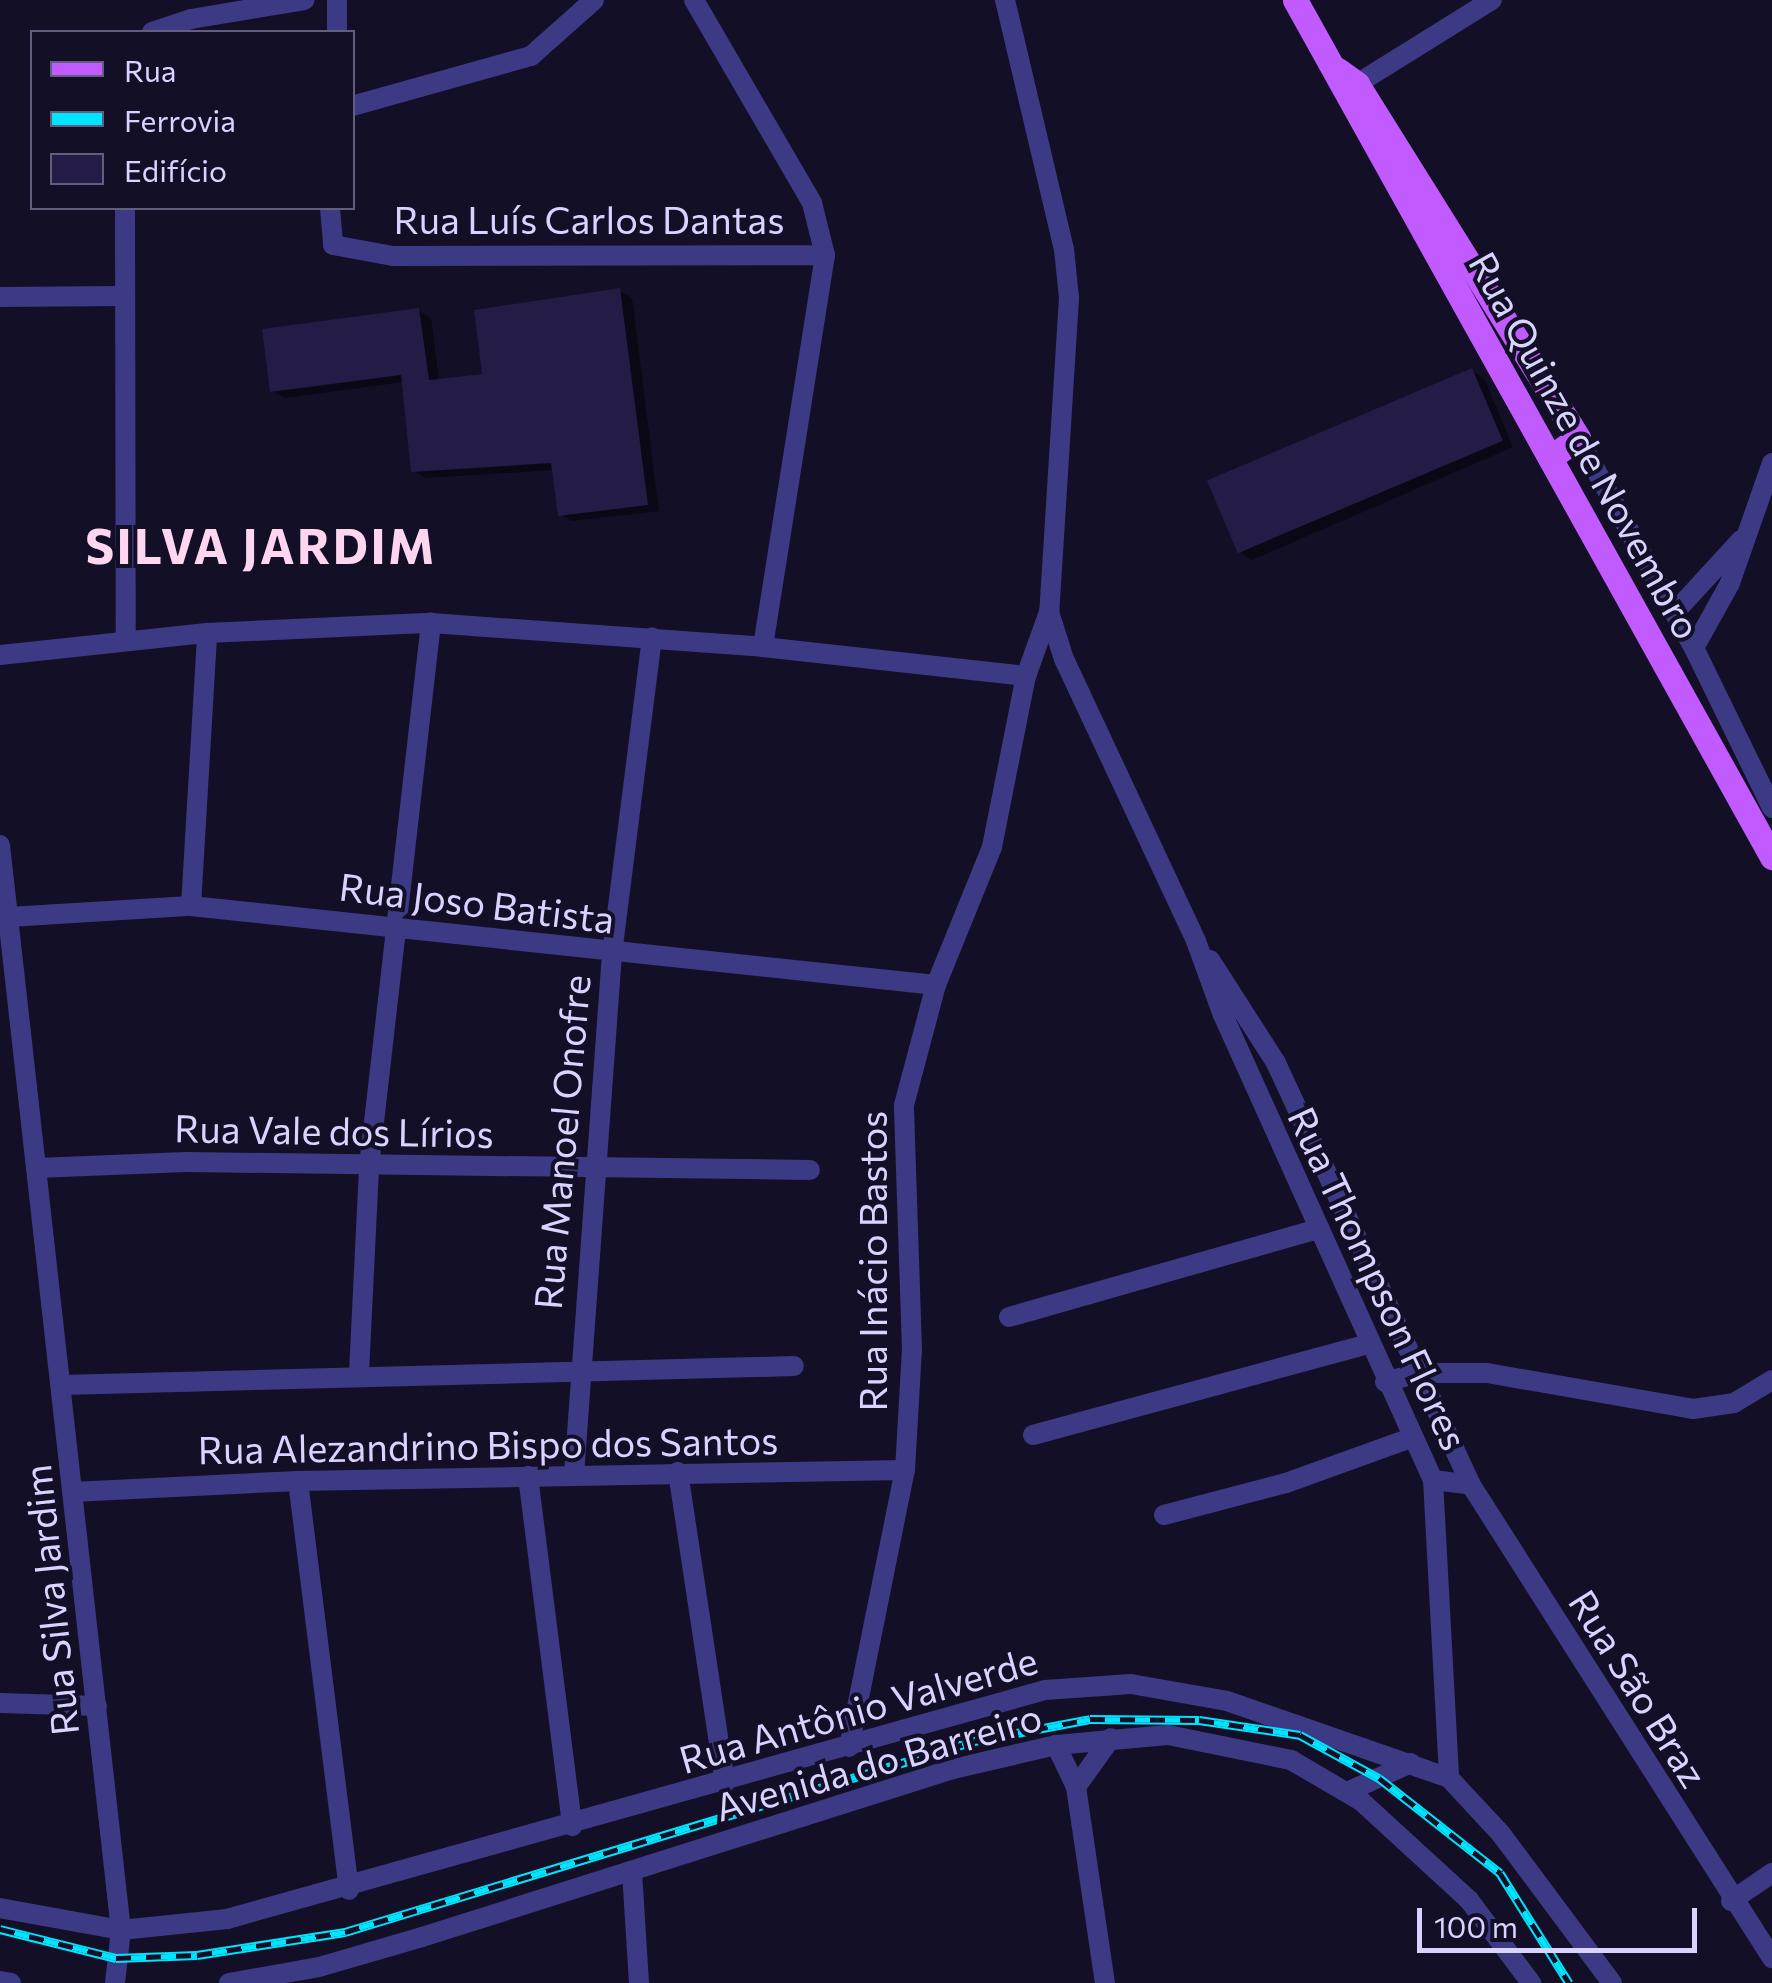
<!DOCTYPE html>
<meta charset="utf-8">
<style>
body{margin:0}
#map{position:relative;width:1772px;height:1983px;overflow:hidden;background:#130f26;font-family:Commissioner,sans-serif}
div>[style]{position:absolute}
.shadow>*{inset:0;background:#0007}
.building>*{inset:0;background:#241b47;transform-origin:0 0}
.minor>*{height:20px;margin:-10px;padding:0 10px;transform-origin:10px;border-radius:10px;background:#3d3a85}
.major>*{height:25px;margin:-12.5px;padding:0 12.5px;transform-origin:12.5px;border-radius:12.5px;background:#c25bff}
.rail>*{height:9px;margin-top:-4.5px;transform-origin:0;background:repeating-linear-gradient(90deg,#130f26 0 15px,#00e5ff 0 30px);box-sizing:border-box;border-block:2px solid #00e5ff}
span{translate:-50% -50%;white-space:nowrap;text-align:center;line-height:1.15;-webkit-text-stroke:8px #130f26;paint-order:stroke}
.street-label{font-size:38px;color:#d9d4ff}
.district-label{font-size:48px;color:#ffd6f0;font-weight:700;letter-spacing:2.5px}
.legend{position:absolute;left:30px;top:30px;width:325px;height:180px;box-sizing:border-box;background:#130f26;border:2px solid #625e7d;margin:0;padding:12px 18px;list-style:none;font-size:30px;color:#d9d4ff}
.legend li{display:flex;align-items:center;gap:20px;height:50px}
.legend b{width:50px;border:2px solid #625e7d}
.scale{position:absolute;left:1417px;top:1908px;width:280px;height:45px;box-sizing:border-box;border:5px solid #d9d4ff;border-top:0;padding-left:12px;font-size:30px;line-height:35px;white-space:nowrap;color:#d9d4ff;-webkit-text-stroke:8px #130f26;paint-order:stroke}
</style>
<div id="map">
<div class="shadow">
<i style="clip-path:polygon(620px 291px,632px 298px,659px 511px,572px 521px,560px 514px,554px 470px,426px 478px,414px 471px,404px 382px,285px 398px,273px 391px,419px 311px,431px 318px,439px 381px,485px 376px)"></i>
<i style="clip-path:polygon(1472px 371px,1484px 378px,1513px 447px,1252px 560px,1240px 553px)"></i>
</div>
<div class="building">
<i style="clip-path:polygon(620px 288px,648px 505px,558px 516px,551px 463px,411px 472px,401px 375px,270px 392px,262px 329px,419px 308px,429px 380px,482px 374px,474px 310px)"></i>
<i style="left:1472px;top:368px;width:79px;height:288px;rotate:67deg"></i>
</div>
<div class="minor">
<i style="left:694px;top:0;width:235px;rotate:59.8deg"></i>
<i style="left:812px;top:203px;width:54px;rotate:76deg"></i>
<i style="left:825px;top:255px;width:397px;rotate:99deg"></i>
<i style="left:1005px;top:0;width:256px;rotate:76.7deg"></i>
<i style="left:1064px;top:249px;width:49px;rotate:84.2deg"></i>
<i style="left:1069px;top:298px;width:315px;rotate:93.6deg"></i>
<i style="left:1049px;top:612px;width:49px;rotate:72.3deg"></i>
<i style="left:1064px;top:659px;width:311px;rotate:64.9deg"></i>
<i style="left:1196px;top:941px;width:79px;rotate:70deg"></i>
<i style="left:1223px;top:1015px;width:510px;rotate:65.7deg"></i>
<i style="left:1433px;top:1480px;width:298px;rotate:86.9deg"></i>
<i style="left:152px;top:32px;width:41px;rotate:-18.4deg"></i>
<i style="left:191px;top:19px;width:115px;rotate:-9.5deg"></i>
<i style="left:337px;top:32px;width:32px;rotate:-90deg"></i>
<i style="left:1344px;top:92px;width:174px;rotate:-31.9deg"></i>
<i style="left:352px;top:106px;width:186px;rotate:-15.6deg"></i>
<i style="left:531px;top:56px;width:84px;rotate:-41.6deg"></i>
<i style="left:125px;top:208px;width:432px;rotate:89.9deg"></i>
<i style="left:330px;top:208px;width:37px;rotate:85deg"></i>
<i style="left:333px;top:245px;width:61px;rotate:10.4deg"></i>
<i style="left:393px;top:256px;width:432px;rotate:-0.1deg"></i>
<i style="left:0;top:297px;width:122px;rotate:-0.5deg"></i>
<i style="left:1578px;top:438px;width:240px;rotate:61.1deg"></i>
<i style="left:1694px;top:648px;width:178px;rotate:64deg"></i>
<i style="left:1674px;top:613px;width:100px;rotate:-47.4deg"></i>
<i style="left:1694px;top:648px;width:74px;rotate:-61deg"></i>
<i style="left:1730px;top:583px;width:127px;rotate:-70.7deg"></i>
<i style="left:0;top:655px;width:208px;rotate:-6.1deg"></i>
<i style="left:207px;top:633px;width:224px;rotate:-2.6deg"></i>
<i style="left:431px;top:623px;width:333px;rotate:4.1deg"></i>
<i style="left:763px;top:647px;width:265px;rotate:6.3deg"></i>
<i style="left:0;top:845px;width:1092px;rotate:83.64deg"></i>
<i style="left:121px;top:1930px;width:53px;rotate:96.5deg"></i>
<i style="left:191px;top:906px;width:273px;rotate:-86.6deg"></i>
<i style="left:9px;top:917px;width:182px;rotate:-3.5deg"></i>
<i style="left:191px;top:906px;width:749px;rotate:6.05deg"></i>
<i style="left:1210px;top:960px;width:122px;rotate:57.3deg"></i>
<i style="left:1276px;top:1063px;width:465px;rotate:65.2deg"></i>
<i style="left:37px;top:1168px;width:149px;rotate:-2.3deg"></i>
<i style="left:186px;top:1162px;width:624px;rotate:0.73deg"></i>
<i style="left:1009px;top:1317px;width:320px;rotate:-15.9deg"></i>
<i style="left:359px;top:1373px;width:207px;rotate:-87.2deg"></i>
<i style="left:369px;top:1166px;width:547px;rotate:-83.49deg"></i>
<i style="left:1385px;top:1382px;width:34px;rotate:-15deg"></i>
<i style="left:1418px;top:1373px;width:69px"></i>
<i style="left:1487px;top:1373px;width:209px;rotate:9.9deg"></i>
<i style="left:1693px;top:1409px;width:41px;rotate:-8.3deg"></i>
<i style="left:1734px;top:1403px;width:44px;rotate:-31.2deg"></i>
<i style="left:61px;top:1385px;width:733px;rotate:-1.48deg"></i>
<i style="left:1033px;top:1435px;width:346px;rotate:-15.2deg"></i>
<i style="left:678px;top:1472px;width:314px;rotate:81.4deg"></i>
<i style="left:574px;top:1475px;width:522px;rotate:-85.83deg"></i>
<i style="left:612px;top:954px;width:319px;rotate:-82.8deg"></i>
<i style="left:528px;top:1476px;width:353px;rotate:82.8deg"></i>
<i style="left:1433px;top:1480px;width:38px;rotate:7deg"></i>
<i style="left:1471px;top:1485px;width:561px;rotate:57.53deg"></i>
<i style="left:298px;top:1481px;width:412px;rotate:82.9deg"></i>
<i style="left:72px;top:1492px;width:226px;rotate:-2.8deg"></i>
<i style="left:298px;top:1481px;width:607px;rotate:-1.04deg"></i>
<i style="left:1164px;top:1515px;width:126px;rotate:-14.7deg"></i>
<i style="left:1286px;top:1483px;width:133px;rotate:-19.8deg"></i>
<i style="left:0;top:1703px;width:97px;rotate:1.8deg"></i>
<i style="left:1056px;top:1745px;width:47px;rotate:64.5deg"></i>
<i style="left:1076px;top:1787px;width:198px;rotate:81.6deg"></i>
<i style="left:849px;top:1747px;width:283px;rotate:-78.6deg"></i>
<i style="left:905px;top:1470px;width:120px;rotate:-86.7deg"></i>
<i style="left:912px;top:1350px;width:245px;rotate:-91.9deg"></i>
<i style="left:904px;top:1105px;width:124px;rotate:-75.1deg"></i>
<i style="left:936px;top:985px;width:149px;rotate:-67.9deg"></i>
<i style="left:992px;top:847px;width:174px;rotate:-78.8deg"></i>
<i style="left:1026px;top:676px;width:68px;rotate:-70.2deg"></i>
<i style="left:1076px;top:1787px;width:60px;rotate:-54.5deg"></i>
<i style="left:1347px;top:1792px;width:70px;rotate:-24.4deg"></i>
<i style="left:632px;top:1872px;width:111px;rotate:86.4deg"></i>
<i style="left:1731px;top:1901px;width:50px;rotate:-34.3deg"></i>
<i style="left:0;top:1908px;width:123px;rotate:10.3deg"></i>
<i style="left:121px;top:1930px;width:107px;rotate:-5.9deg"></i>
<i style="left:227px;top:1919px;width:849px;rotate:-15.64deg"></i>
<i style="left:1045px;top:1690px;width:86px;rotate:-4deg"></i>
<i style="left:1131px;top:1684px;width:97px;rotate:10deg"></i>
<i style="left:1227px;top:1701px;width:235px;rotate:19.1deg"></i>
<i style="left:1449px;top:1778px;width:76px;rotate:47.1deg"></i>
<i style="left:1501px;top:1834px;width:186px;rotate:53.3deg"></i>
<i style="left:0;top:1981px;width:11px;rotate:10deg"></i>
<i style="left:229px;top:1983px;width:91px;rotate:-10.1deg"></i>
<i style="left:319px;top:1967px;width:107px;rotate:-16.2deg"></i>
<i style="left:422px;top:1937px;width:557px;rotate:-17.56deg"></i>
<i style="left:953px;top:1769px;width:106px;rotate:-13.1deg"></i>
<i style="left:1056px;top:1745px;width:112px;rotate:-5.1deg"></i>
<i style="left:1168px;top:1735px;width:126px;rotate:11.5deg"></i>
<i style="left:1291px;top:1760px;width:81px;rotate:30.4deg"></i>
<i style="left:1361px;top:1801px;width:147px;rotate:42.5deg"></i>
<i style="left:1469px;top:1900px;width:104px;rotate:53.2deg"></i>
</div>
<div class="major">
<i style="left:1295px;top:0;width:981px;rotate:60.9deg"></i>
<i style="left:1338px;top:70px;width:24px;rotate:36deg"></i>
<i style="left:1357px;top:84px;width:417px;rotate:58deg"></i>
<i style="left:1578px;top:438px;width:33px;rotate:145deg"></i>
</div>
<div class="rail">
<i style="left:0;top:1929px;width:120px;rotate:14deg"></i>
<i style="left:116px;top:1958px;width:81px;rotate:-2.1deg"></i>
<i style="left:197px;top:1955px;width:150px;rotate:-8.8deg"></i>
<i style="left:345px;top:1932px;width:657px;rotate:-16.89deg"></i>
<i style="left:974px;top:1741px;width:118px;rotate:-10.7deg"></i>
<i style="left:1090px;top:1719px;width:109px;rotate:0.5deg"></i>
<i style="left:1199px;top:1720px;width:102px;rotate:8.4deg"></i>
<i style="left:1300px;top:1735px;width:90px;rotate:28.6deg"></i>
<i style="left:1379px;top:1778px;width:154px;rotate:38.1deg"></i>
<i style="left:1500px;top:1873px;width:130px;rotate:57.9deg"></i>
</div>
<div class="street-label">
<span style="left:589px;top:219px">Rua Luís Carlos Dantas</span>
<span style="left:1586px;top:445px;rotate:61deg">Rua Quinze de Novembro</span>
<span style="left:477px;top:902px;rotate:7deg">Rua Joso Batista</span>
<span style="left:334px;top:1130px;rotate:1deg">Rua Vale dos Lírios</span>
<span style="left:561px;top:1142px;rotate:-85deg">Rua Manoel Onofre</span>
<span style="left:872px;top:1261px;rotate:-90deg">Rua Inácio Bastos</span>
<span style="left:1379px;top:1278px;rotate:65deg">Rua Thompson Flores</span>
<span style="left:488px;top:1444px;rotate:-1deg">Rua Alezandrino Bispo dos Santos</span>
<span style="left:50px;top:1600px;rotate:-96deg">Rua Silva Jardim</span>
<span style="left:1639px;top:1688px;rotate:58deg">Rua São Braz</span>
<span style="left:858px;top:1709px;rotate:-16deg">Rua Antônio Valverde</span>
<span style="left:878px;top:1761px;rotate:-16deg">Avenida do Barreiro</span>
</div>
<div class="district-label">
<span style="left:261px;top:545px">SILVA JARDIM</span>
</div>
<ul class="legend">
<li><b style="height:12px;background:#c25bff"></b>Rua</li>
<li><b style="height:12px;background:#00e5ff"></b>Ferrovia</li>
<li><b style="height:28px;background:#241b47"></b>Edifício</li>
</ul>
<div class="scale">100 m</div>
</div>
